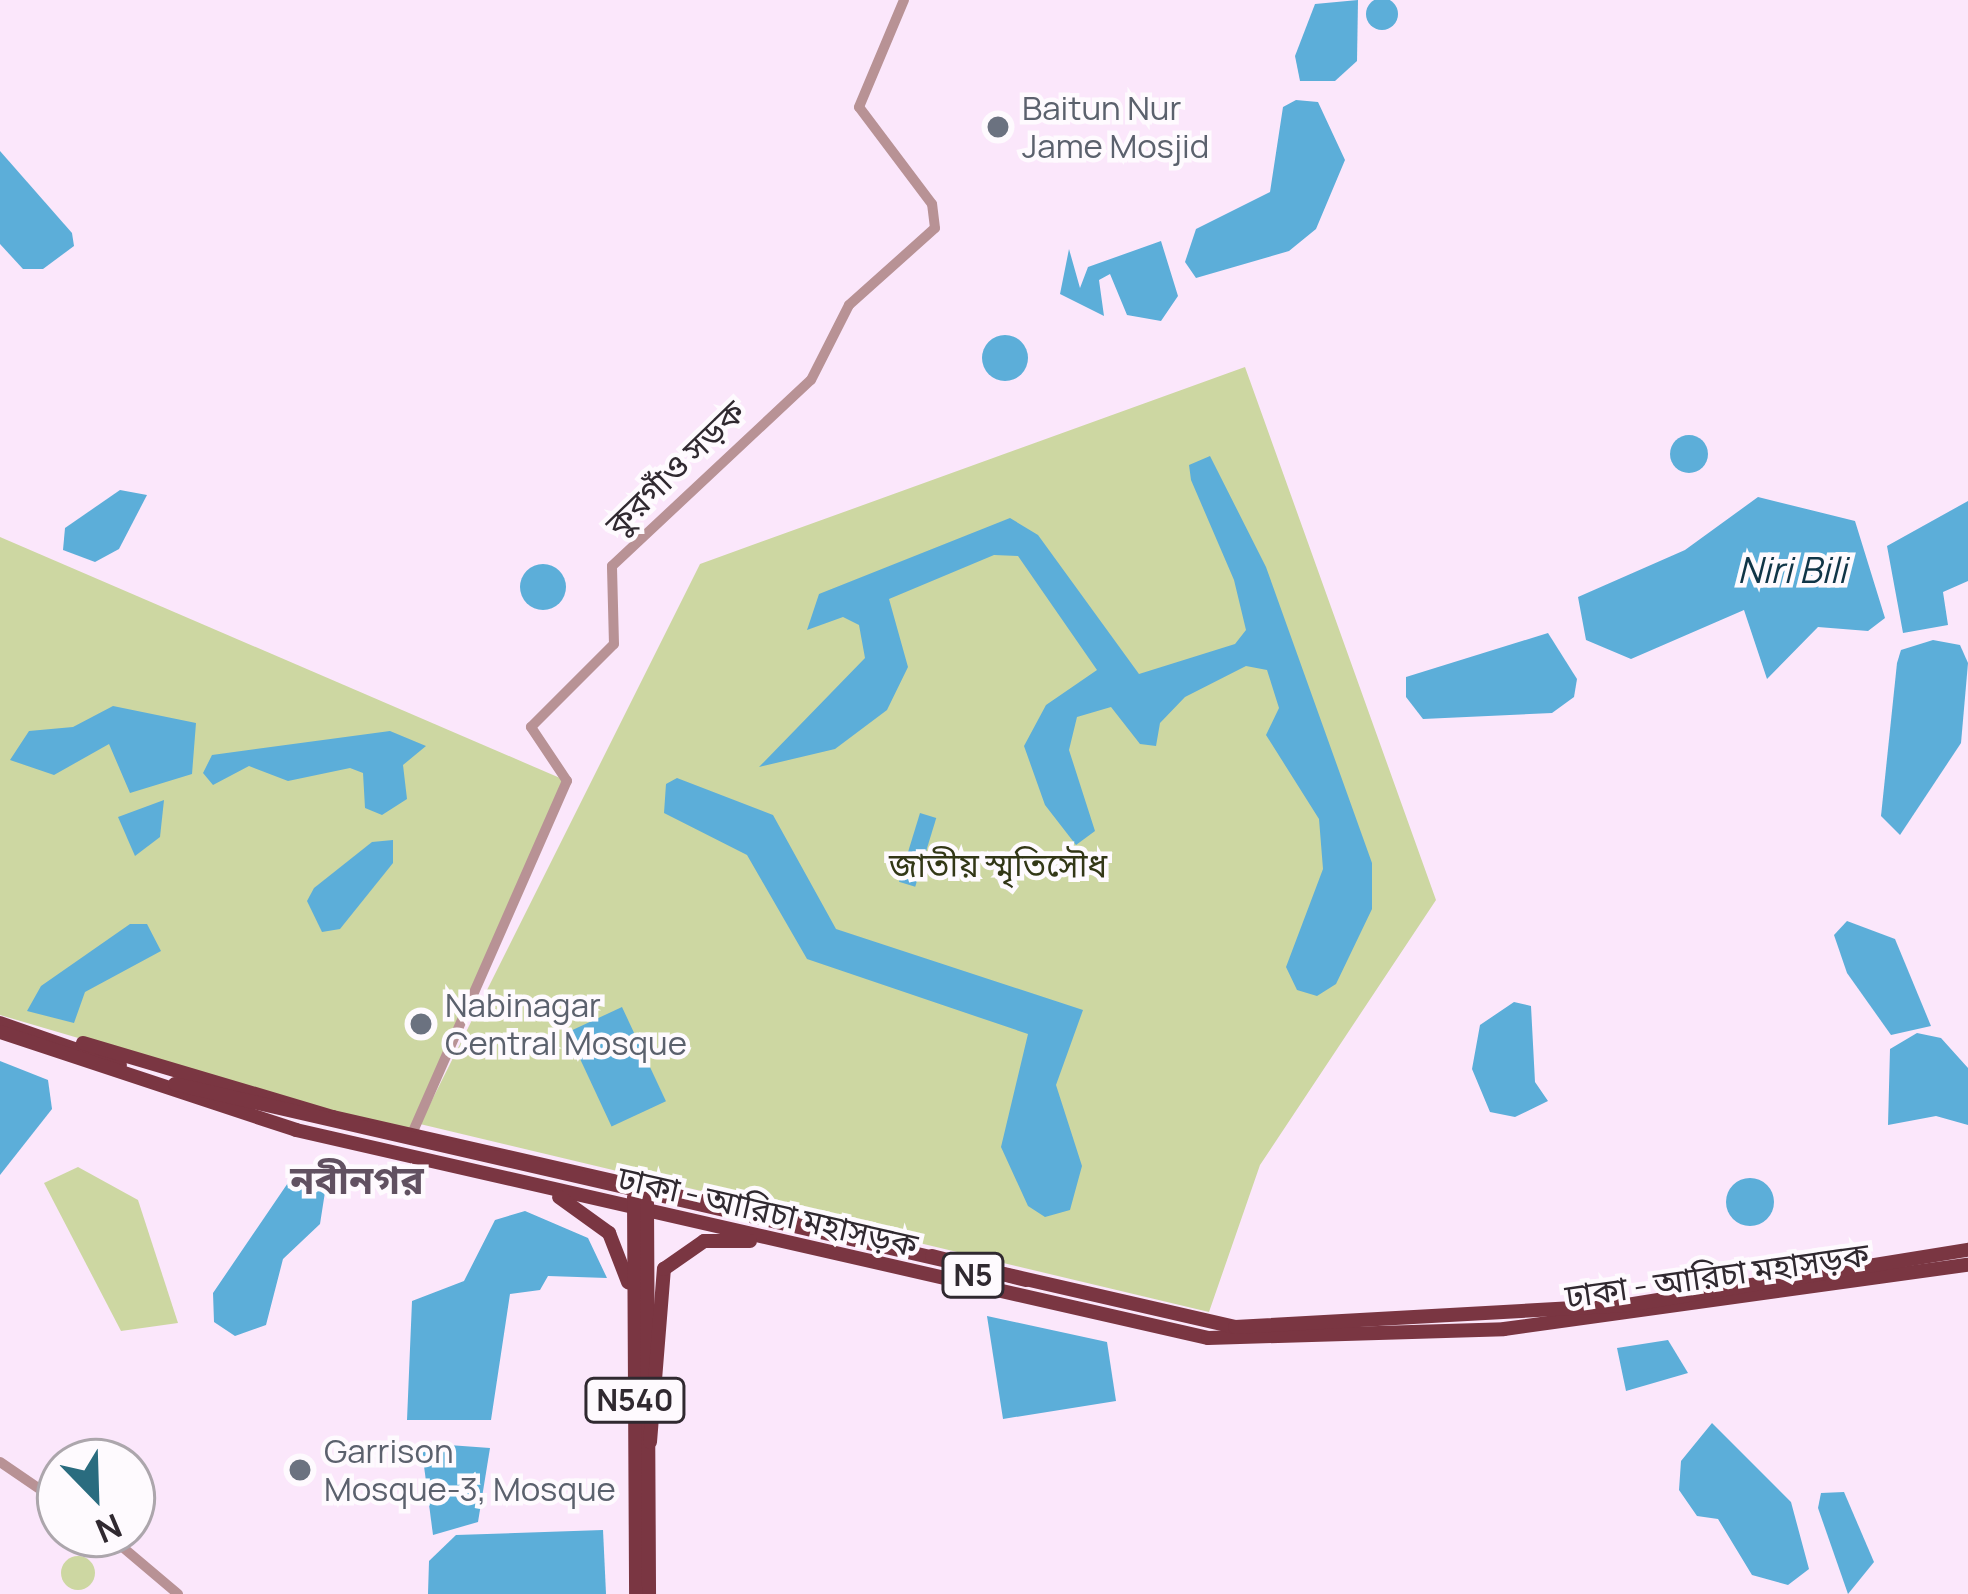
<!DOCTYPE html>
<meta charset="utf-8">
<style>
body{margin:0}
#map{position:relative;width:1968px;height:1594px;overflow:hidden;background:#fbe7fb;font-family:Manrope,"Noto Sans Bengali",sans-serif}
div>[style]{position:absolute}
.green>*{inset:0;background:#cdd7a2}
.round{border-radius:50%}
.water>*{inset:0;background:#5caed9;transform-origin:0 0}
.tertiary>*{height:10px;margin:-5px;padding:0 5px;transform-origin:5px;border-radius:5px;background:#b89295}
.trunk>*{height:14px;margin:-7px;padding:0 7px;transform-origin:7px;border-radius:7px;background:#7a3642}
.dots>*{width:33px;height:33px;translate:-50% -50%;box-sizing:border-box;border:6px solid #fefafe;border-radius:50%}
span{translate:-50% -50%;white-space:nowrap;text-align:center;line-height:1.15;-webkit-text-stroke:9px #fefafe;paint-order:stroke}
.shield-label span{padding:3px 9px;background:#fefafe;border:3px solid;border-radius:9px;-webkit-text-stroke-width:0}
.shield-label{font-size:30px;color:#302930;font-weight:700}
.worship-label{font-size:33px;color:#5b616d}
.left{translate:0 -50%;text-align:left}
.street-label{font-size:33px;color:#302930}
.park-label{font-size:33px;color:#323716}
.water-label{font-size:36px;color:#103547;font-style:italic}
.quarter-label{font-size:39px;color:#615161;font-weight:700}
.north{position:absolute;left:36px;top:1438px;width:120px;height:120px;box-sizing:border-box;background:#fefafe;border:3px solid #aca6ac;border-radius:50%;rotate:157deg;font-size:33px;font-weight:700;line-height:48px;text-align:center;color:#302930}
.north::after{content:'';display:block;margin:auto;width:42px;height:54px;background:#2a6c7f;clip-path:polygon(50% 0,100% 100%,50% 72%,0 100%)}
</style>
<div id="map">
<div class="green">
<i style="clip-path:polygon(1245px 367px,1436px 900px,1260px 1165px,1209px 1312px,420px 1124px,700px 564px)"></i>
<i style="clip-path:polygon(0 537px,567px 781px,411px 1136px,0 1015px)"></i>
<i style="clip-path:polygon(78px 1167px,138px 1200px,178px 1323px,121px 1331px,44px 1183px)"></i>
<i class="round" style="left:61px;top:1556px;width:34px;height:34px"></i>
</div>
<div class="water">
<i class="round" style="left:1366px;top:-2px;width:32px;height:32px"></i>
<i style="clip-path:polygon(1358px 0,1357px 61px,1335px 81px,1300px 81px,1295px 56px,1315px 4px)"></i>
<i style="clip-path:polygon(1296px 100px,1318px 102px,1345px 160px,1316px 229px,1289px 251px,1196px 278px,1185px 262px,1196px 229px,1270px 192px,1283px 107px)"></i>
<i style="clip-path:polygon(0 151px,72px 233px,74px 246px,43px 269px,23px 269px,0 244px)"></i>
<i style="clip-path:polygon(1161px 241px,1178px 296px,1161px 321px,1127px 315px,1110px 274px,1099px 280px,1104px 316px,1060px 294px,1069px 249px,1080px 288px,1088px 267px)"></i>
<i class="round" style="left:982px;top:335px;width:46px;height:46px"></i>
<i class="round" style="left:1670px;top:435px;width:38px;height:38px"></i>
<i style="clip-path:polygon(1210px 456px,1266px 567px,1372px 863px,1372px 909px,1336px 984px,1317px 996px,1297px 990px,1286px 967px,1323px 869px,1319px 819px,1266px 735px,1279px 708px,1267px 670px,1246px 666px,1185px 697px,1160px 723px,1156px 746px,1140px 744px,1111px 707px,1077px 717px,1069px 750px,1095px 831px,1076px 845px,1045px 805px,1024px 746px,1046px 705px,1097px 670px,1018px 556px,994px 555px,889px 599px,908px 667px,887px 710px,835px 749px,759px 767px,865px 658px,859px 625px,843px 617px,807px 630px,819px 594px,1010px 518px,1038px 535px,1139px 674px,1235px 644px,1246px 630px,1234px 580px,1191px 480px,1189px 465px)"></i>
<i style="clip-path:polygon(120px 490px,147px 495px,119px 549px,95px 562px,63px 550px,65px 528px)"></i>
<i style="clip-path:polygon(1758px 497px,1855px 521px,1885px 618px,1868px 631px,1818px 627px,1767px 679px,1744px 610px,1631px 659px,1586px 640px,1578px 597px,1685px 550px)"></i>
<i style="clip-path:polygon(1968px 501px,1968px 581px,1943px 592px,1948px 625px,1903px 633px,1887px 546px)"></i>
<i class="round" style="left:520px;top:564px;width:46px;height:46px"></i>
<i style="clip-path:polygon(1548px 633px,1577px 679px,1574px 697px,1552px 713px,1423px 719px,1406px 697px,1406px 677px)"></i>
<i style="clip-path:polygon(1933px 640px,1960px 645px,1968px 663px,1961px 743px,1900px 835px,1881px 816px,1897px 663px,1901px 650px)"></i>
<i style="clip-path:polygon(113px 706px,196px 723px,192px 774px,130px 793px,109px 744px,54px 775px,10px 760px,29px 731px,73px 727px)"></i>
<i style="clip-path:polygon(390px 731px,426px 746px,403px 765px,407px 799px,382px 815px,365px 808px,363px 773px,350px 768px,288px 781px,249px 766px,213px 785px,203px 773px,212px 755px)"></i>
<i style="clip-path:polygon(677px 778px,773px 815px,836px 929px,1083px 1010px,1056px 1085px,1082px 1166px,1070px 1210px,1045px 1217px,1028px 1206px,1001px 1147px,1028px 1034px,807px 959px,747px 855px,664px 813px,666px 784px)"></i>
<i style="clip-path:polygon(164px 800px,160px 837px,135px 856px,118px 817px)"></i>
<i style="left:920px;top:813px;width:17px;height:72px;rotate:17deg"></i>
<i style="clip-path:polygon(393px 840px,393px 863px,340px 929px,322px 932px,307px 901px,314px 888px,372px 842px)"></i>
<i style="clip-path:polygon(1847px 921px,1895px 939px,1931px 1026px,1891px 1035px,1847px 973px,1834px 935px)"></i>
<i style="clip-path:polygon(130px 924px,147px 924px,161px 951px,85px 992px,74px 1023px,27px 1011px,41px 986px)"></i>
<i style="clip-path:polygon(1514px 1002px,1531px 1006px,1535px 1082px,1548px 1101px,1515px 1117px,1490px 1112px,1472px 1069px,1480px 1025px)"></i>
<i style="left:622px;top:1007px;width:104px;height:60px;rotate:65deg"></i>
<i style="clip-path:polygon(1917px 1033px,1941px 1038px,1968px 1068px,1968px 1125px,1936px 1116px,1888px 1125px,1890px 1049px)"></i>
<i style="clip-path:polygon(0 1061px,48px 1080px,52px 1109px,0 1175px)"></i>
<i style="clip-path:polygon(294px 1174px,325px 1192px,320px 1224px,283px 1259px,266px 1325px,235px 1336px,214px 1322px,213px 1293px)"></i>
<i class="round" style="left:1726px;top:1178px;width:48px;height:48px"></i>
<i style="clip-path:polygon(525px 1211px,588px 1238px,607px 1278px,548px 1276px,540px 1290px,510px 1294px,491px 1420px,407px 1420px,412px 1301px,464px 1281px,495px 1220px)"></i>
<i style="clip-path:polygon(987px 1316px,1107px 1342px,1116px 1401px,1003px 1419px)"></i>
<i style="clip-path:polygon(1668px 1340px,1688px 1373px,1626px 1391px,1617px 1348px)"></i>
<i style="clip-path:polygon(1712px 1423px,1791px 1502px,1809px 1569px,1788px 1585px,1752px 1575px,1718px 1519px,1697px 1516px,1679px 1490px,1681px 1461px)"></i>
<i style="clip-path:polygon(421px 1443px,490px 1448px,478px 1522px,433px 1535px)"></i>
<i style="clip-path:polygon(1844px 1492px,1874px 1562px,1848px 1594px,1818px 1508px,1821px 1493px)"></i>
<i style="clip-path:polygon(603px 1530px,606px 1594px,428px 1594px,429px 1561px,456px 1535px)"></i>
</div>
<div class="tertiary">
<i style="left:411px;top:1136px;width:388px;rotate:-66.3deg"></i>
<i style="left:567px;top:781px;width:65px;rotate:-123.7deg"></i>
<i style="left:531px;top:727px;width:117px;rotate:-45deg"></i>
<i style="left:614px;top:644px;width:78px;rotate:-91.5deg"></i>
<i style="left:612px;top:566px;width:272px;rotate:-43.1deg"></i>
<i style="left:811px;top:380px;width:84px;rotate:-63.1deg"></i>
<i style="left:849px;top:305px;width:115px;rotate:-41.8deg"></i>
<i style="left:935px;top:228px;width:24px;rotate:-97deg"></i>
<i style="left:932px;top:204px;width:121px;rotate:-127deg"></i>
<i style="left:859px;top:107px;width:116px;rotate:-67.2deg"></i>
<i style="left:0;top:1462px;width:73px;rotate:34.3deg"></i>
<i style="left:107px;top:1534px;width:93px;rotate:40.2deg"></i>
</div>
<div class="trunk">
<i style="left:0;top:1023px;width:127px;rotate:19.3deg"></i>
<i style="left:0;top:1032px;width:312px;rotate:18.3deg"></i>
<i style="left:296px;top:1130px;width:935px;rotate:12.85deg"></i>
<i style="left:1208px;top:1338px;width:296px;rotate:-1.7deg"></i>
<i style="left:1504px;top:1329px;width:468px;rotate:-7.9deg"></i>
<i style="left:83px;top:1043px;width:261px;rotate:16.5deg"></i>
<i style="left:333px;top:1117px;width:503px;rotate:12.88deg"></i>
<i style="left:175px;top:1084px;width:1087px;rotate:12.91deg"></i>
<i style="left:1235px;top:1327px;width:393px;rotate:-3.2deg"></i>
<i style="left:1627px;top:1305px;width:345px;rotate:-9.2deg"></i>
<i style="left:559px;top:1197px;width:62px;rotate:35.8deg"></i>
<i style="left:609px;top:1233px;width:53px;rotate:68.8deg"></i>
<i style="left:634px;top:1197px;width:397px;rotate:89.7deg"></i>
<i style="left:647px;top:1203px;width:391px;rotate:89.7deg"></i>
<i style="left:932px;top:1256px;width:97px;rotate:14.3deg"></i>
<i style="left:650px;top:1442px;width:174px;rotate:-85.4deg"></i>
<i style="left:664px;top:1269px;width:49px;rotate:-35deg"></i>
<i style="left:704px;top:1241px;width:46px"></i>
</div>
<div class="dots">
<i style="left:998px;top:127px;background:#6b7280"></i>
<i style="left:421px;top:1024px;background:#6b7280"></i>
<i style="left:300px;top:1470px;background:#6b7280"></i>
</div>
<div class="shield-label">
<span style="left:973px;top:1275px">N5</span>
<span style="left:635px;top:1400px">N540</span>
</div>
<div class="worship-label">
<span class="left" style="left:1022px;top:127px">Baitun Nur<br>Jame Mosjid</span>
<span class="left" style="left:445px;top:1024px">Nabinagar<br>Central Mosque</span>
<span class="left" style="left:324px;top:1470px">Garrison<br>Mosque-3, Mosque</span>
</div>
<div class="street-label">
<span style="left:675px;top:468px;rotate:-44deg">কুরগাঁও সড়ক</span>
<span style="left:768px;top:1211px;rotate:13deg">ঢাকা - আরিচা মহাসড়ক</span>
<span style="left:1717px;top:1275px;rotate:-8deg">ঢাকা - আরিচা মহাসড়ক</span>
</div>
<div class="park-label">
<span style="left:998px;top:865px">জাতীয় স্মৃতিসৌধ</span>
</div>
<div class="water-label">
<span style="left:1792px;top:570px">Niri Bili</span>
</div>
<div class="quarter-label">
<span style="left:357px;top:1179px">নবীনগর</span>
</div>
<div class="north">N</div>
</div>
